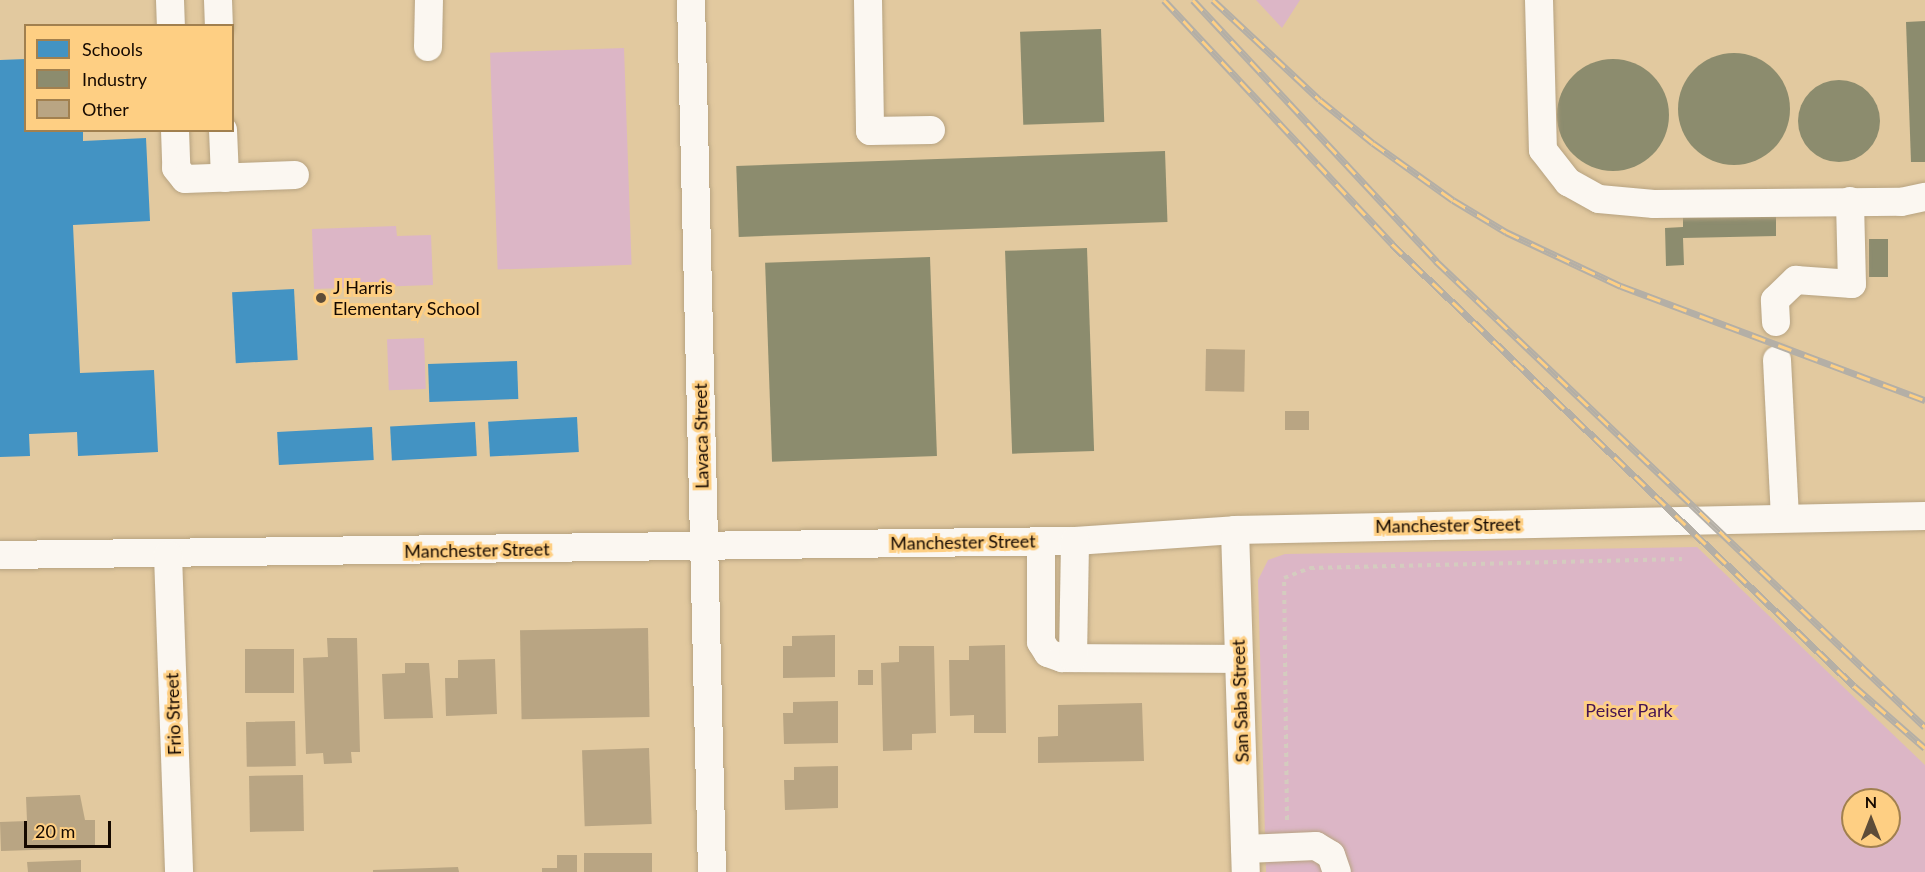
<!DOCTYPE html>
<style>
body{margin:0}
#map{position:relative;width:1925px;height:872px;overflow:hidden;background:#e2c99f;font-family:Lato,sans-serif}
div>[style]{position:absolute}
.green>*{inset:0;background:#dcb6c6;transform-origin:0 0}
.schools>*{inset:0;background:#4393c3;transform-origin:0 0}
.industry>*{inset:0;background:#8c8c6e;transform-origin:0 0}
.round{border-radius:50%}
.building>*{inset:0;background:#b9a583;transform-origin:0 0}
.path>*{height:4px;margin-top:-2px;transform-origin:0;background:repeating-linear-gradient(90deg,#d4ccbf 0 4.5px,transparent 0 9px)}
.roads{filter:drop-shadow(0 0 2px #b7a381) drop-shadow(0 0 2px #b7a381)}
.minor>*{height:28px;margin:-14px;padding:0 14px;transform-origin:14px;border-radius:14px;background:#fbf7f1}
.rail>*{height:7px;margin-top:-3.5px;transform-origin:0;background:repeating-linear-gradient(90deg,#fecf83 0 14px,#b4afa6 0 28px);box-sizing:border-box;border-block:2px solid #b4afa6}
.dots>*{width:16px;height:16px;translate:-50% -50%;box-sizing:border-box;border:3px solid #fecf83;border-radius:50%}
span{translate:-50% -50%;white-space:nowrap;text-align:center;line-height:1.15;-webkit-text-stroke:6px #fecf83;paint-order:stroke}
.poi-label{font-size:18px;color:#150900}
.left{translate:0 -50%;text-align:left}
.street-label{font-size:18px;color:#150900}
.park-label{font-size:18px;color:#451352}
.legend{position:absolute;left:24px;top:24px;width:210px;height:108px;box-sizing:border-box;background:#fecf83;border:2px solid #a1804f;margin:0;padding:8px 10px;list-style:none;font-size:18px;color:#150900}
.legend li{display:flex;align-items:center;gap:12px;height:30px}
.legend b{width:30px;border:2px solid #a1804f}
.north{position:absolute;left:1841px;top:788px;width:60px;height:60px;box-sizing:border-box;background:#fecf83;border:2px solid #a1804f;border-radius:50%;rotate:0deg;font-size:16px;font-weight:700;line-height:24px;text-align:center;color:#150900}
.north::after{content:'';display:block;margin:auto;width:21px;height:27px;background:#5d4c38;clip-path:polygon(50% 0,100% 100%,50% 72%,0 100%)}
.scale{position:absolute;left:24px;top:821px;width:87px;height:27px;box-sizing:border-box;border:3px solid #150900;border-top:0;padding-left:8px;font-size:18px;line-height:21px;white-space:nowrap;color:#150900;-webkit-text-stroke:4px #fecf83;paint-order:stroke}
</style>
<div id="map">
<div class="green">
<i style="clip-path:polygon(1256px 0,1300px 0,1282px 28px)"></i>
<i style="left:624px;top:48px;width:217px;height:134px;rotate:88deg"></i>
<i style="clip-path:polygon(396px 226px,397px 236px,431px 235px,433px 285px,314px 289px,312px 229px)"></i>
<i style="left:424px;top:338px;width:51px;height:37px;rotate:88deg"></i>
<i style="clip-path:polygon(evenodd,1697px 547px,1925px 765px,1925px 872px,1266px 872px,1258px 580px,1268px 560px,1285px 554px,1697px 547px,1853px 800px,1889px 800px,1889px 836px,1853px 836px,1853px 800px)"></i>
</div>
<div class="schools">
<i style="clip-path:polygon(26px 59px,26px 130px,83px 130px,83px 141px,146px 138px,150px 221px,73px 225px,80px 373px,154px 370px,158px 452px,78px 456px,77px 432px,29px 434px,30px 456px,0 457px,0 60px)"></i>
<i style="left:294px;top:289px;width:71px;height:62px;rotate:87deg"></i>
<i style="left:517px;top:361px;width:38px;height:89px;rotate:88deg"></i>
<i style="left:577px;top:417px;width:35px;height:89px;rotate:87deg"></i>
<i style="left:475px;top:422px;width:34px;height:85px;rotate:87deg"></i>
<i style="left:372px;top:427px;width:33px;height:95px;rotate:87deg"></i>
</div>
<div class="industry">
<i style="clip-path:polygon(1925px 21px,1925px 162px,1911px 162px,1906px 22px)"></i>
<i style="left:1101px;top:29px;width:93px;height:81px;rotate:88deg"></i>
<i class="round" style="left:1678px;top:53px;width:112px;height:112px"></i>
<i class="round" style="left:1557px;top:59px;width:112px;height:112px"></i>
<i class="round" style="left:1798px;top:80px;width:82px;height:82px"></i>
<i style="left:1165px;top:151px;width:71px;height:429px;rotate:88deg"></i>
<i style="clip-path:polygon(1776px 215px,1776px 236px,1683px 238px,1684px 265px,1666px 266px,1665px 228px,1683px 227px,1683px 217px)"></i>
<i style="left:1869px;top:239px;width:19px;height:38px"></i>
<i style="left:1087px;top:248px;width:203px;height:82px;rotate:88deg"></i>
<i style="left:930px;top:257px;width:199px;height:165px;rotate:88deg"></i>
</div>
<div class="building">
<i style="left:1206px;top:349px;width:39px;height:42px;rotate:1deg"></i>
<i style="left:1285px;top:411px;width:24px;height:19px"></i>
<i style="left:648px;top:628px;width:89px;height:128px;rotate:89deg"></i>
<i style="clip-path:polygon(835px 635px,835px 677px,783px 678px,783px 646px,792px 646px,792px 636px)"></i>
<i style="clip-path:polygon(327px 638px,357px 638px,360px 752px,351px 752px,352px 763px,324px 764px,323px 753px,306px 754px,303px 658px,328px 657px)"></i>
<i style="clip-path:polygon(1005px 645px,1006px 733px,974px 733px,974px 715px,950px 716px,949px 660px,969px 660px,969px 646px)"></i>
<i style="clip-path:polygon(899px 646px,934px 646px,936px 733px,912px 734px,912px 750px,883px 751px,881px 663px,899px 662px)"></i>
<i style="left:245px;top:649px;width:49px;height:44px"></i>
<i style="clip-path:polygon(495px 659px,497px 714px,446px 716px,445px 678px,458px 678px,458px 660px)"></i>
<i style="clip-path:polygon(405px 663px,429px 663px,433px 718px,384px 719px,382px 674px,405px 673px)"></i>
<i style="left:858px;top:670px;width:15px;height:15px"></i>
<i style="clip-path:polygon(838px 701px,838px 743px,784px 744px,783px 713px,793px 713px,793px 702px)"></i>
<i style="clip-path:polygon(1142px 703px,1144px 761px,1038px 763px,1038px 737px,1058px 736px,1058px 705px)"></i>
<i style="left:295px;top:721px;width:45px;height:49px;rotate:89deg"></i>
<i style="left:649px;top:748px;width:76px;height:67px;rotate:88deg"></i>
<i style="clip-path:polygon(838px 766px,838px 808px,785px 810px,784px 780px,794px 780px,794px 767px)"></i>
<i style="left:303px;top:775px;width:56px;height:54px;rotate:89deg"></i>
<i style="clip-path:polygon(80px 795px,85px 820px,95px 820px,95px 848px,1px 851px,0 822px,27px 821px,26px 797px)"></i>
<i style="left:652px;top:853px;width:19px;height:68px;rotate:90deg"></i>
<i style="clip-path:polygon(557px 855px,577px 855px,577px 872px,542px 872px,542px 868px,557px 868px)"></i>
<i style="clip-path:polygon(81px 860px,81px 872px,28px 872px,27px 862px)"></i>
<i style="clip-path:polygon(458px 867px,459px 872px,373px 872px,373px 870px)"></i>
</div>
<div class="path">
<i style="left:1287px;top:820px;width:242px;rotate:-90.7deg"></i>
<i style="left:1284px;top:578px;width:28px;rotate:-21deg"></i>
<i style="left:1310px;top:568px;width:372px;rotate:-1.4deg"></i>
</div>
<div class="roads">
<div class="minor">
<i style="left:170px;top:0;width:26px;rotate:88deg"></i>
<i style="left:218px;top:0;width:26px;rotate:88deg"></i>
<i style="left:691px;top:0;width:872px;rotate:88.62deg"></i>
<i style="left:868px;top:0;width:131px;rotate:89.1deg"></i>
<i style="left:870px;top:131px;width:61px;rotate:-0.9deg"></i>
<i style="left:1539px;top:0;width:150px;rotate:88.5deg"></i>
<i style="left:1543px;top:150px;width:41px;rotate:52deg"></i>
<i style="left:1568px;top:182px;width:35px;rotate:29deg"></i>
<i style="left:1599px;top:199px;width:55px;rotate:5.2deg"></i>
<i style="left:1654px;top:204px;width:247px;rotate:-0.5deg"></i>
<i style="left:1901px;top:202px;width:25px;rotate:-12deg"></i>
<i style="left:428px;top:47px;width:47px;rotate:-88.8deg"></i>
<i style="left:175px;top:130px;width:38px;rotate:88deg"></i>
<i style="left:176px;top:168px;width:14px;rotate:51deg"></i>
<i style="left:185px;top:179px;width:110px;rotate:-2.1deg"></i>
<i style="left:223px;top:130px;width:48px;rotate:87.6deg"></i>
<i style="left:1776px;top:322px;width:22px;rotate:-93deg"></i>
<i style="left:1775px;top:300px;width:29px;rotate:-44deg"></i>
<i style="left:1796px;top:280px;width:56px;rotate:4.1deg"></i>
<i style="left:1852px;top:284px;width:83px;rotate:-91.4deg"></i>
<i style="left:1777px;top:360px;width:158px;rotate:87.1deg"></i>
<i style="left:1235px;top:530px;width:342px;rotate:88.2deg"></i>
<i style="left:1041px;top:541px;width:101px;rotate:90deg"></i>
<i style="left:1041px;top:642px;width:13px;rotate:58deg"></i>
<i style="left:1048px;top:653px;width:15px;rotate:20deg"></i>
<i style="left:1062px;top:658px;width:177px;rotate:0.3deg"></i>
<i style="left:0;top:555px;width:1075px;rotate:-0.75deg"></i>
<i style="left:1075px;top:541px;width:160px;rotate:-3.9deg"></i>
<i style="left:1235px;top:530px;width:690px;rotate:-1.16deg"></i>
<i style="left:168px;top:555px;width:317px;rotate:88deg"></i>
<i style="left:1073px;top:658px;width:117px;rotate:-89deg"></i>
<i style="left:1245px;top:849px;width:71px;rotate:-2.4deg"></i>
<i style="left:1316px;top:846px;width:17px;rotate:31deg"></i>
<i style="left:1331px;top:855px;width:18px;rotate:71deg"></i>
</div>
</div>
<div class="rail">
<i style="left:1164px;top:0;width:334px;rotate:46.9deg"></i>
<i style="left:1392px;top:244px;width:639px;rotate:43.73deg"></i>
<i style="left:1854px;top:686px;width:94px;rotate:41.1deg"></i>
<i style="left:1193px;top:0;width:357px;rotate:47deg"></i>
<i style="left:1436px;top:261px;width:675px;rotate:43.62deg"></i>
<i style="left:1213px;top:0;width:146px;rotate:43.1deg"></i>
<i style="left:1320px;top:100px;width:68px;rotate:39.1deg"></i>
<i style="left:1373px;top:143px;width:98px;rotate:35.5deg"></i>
<i style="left:1453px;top:200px;width:62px;rotate:31.1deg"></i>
<i style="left:1506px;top:232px;width:127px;rotate:25.2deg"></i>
<i style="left:1621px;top:286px;width:325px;rotate:20.6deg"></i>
</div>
<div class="dots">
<i style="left:321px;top:298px;background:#5d4c38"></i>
</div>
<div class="poi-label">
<span class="left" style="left:333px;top:298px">J Harris<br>Elementary School</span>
</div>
<div class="street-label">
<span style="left:701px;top:436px;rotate:-91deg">Lavaca Street</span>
<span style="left:1448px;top:525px;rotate:-1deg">Manchester Street</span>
<span style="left:963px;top:542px;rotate:-1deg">Manchester Street</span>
<span style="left:477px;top:550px;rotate:-1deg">Manchester Street</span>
<span style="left:1240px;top:701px;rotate:-92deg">San Saba Street</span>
<span style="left:173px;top:714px;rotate:-92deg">Frio Street</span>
</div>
<div class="park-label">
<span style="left:1629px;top:710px">Peiser Park</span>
</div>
<ul class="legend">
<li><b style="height:16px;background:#4393c3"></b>Schools</li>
<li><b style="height:16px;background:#8c8c6e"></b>Industry</li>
<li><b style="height:16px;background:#b9a583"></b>Other</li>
</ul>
<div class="north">N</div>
<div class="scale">20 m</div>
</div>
